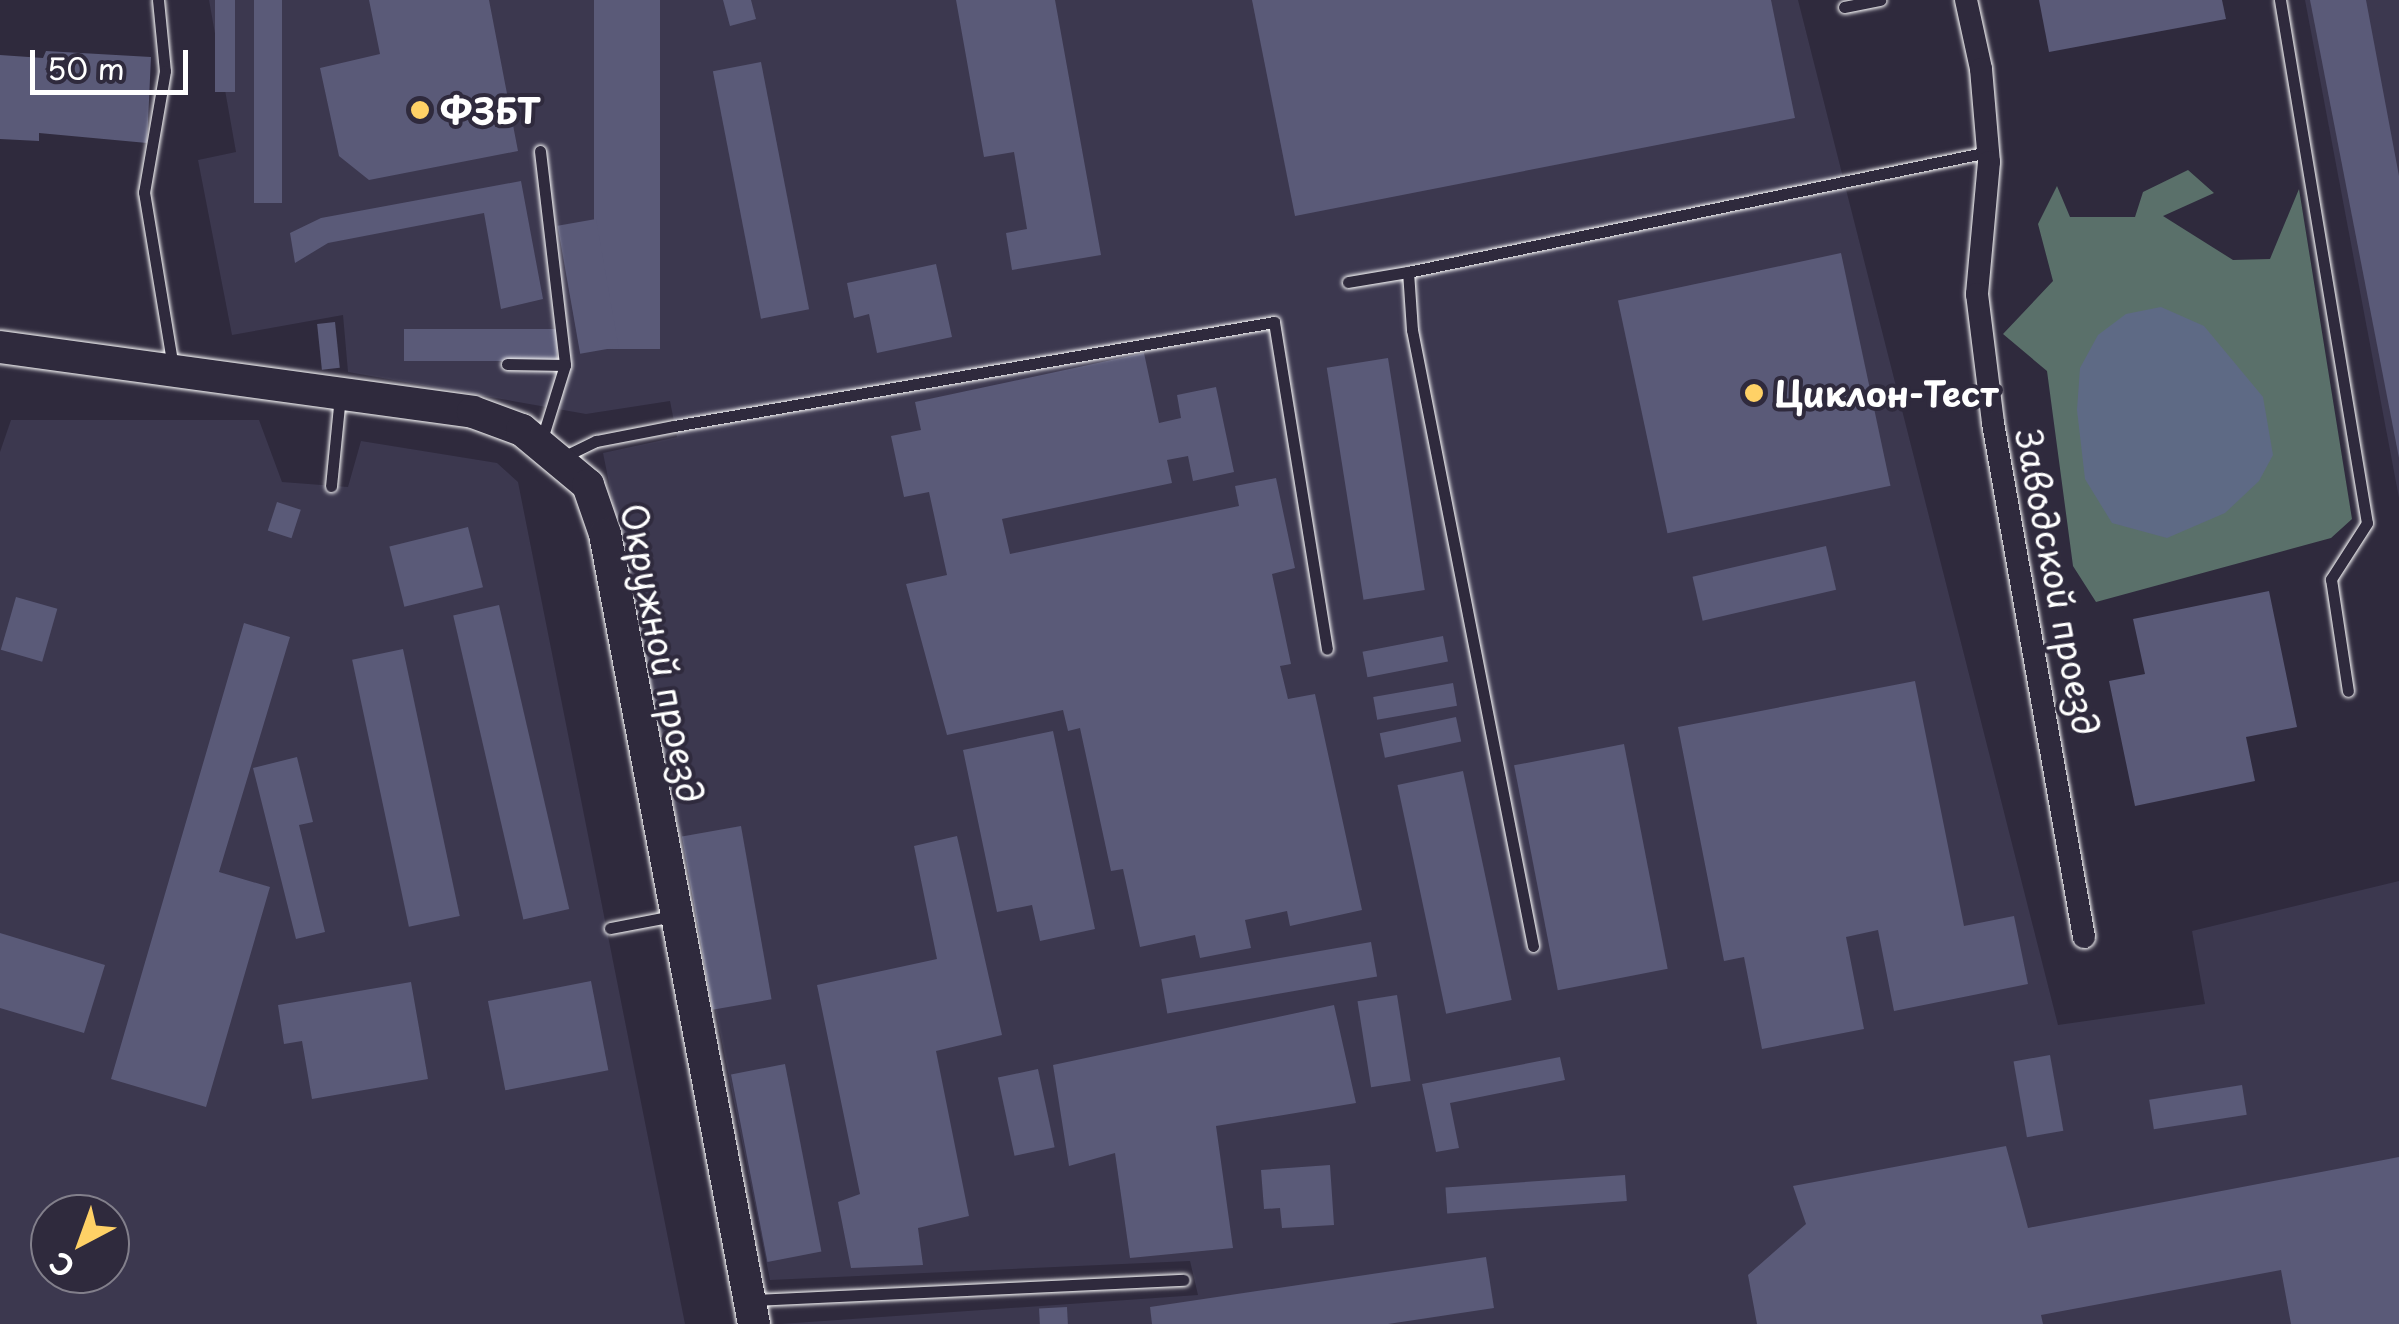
<!DOCTYPE html>
<meta charset="utf-8">
<style>
body{margin:0}
#map{position:relative;width:2399px;height:1324px;overflow:hidden;background:#2f2a3d;font-family:"Playpen Sans",sans-serif}
div>[style]{position:absolute}
.built>*{inset:0;background:#3c384f}
.green>*{inset:0;background:#5a706a}
.water>*{inset:0;background:#5e6a85}
.building>*{inset:0;background:#5a5a78;transform-origin:0 0}
.roads{filter:drop-shadow(0 0 2px #fff) drop-shadow(0 0 2px #fff)}
.lane>*{height:11px;margin:-5.5px;padding:0 5.5px;transform-origin:5.5px;border-radius:5.5px;background:#2f2a3d}
.street>*{height:22px;margin:-11px;padding:0 11px;transform-origin:11px;border-radius:11px;background:#2f2a3d}
.secondary>*{height:32px;margin:-16px;padding:0 16px;transform-origin:16px;border-radius:16px;background:#2f2a3d}
.dots>*{width:28px;height:28px;translate:-50% -50%;box-sizing:border-box;border:5px solid #2f2a3d;border-radius:50%}
span{translate:-50% -50%;white-space:nowrap;text-align:center;line-height:1.15;-webkit-text-stroke:8px #2f2a3d;paint-order:stroke}
.poi-label{font-size:35px;color:#fff;font-weight:700}
.left{translate:0 -50%;text-align:left}
.street-label{font-size:35px;color:#fff}
.north{position:absolute;left:30px;top:1194px;width:100px;height:100px;box-sizing:border-box;background:#2f2a3d;border:2px solid #827f8b;border-radius:50%;rotate:221deg;font-size:28px;font-weight:700;line-height:40px;text-align:center;color:#fff}
.north::after{content:'';display:block;margin:auto;width:35px;height:45px;background:#ffd166;clip-path:polygon(50% 0,100% 100%,50% 72%,0 100%)}
.scale{position:absolute;left:30px;top:50px;width:158px;height:45px;box-sizing:border-box;border:5px solid #fff;border-top:0;padding-left:12px;font-size:30px;line-height:35px;white-space:nowrap;color:#fff;-webkit-text-stroke:8px #2f2a3d;paint-order:stroke}
</style>
<div id="map">
<div class="built">
<i style="clip-path:polygon(209px 0,1798px 0,2058px 1025px,2205px 1004px,2192px 931px,2399px 881px,2399px 1324px,780px 1324px,1198px 1295px,1190px 1261px,770px 1280px,603px 453px,677px 437px,670px 401px,586px 414px,348px 372px,343px 315px,232px 335px,198px 160px,236px 152px)"></i>
<i style="clip-path:polygon(2305px 0,2399px 0,2399px 498px)"></i>
<i style="clip-path:polygon(evenodd,11px 420px,259px 420px,282px 482px,348px 487px,361px 441px,497px 463px,518px 482px,685px 1324px,0 1324px,0 452px,11px 420px,50px 1214px,110px 1214px,110px 1274px,50px 1274px,50px 1214px)"></i>
</div>
<div class="green">
<i style="clip-path:polygon(2188px 170px,2214px 193px,2163px 216px,2233px 260px,2270px 259px,2299px 189px,2352px 519px,2331px 538px,2096px 602px,2073px 566px,2047px 371px,2003px 334px,2053px 281px,2038px 224px,2057px 186px,2070px 217px,2135px 217px,2143px 192px)"></i>
</div>
<div class="water">
<i style="clip-path:polygon(2161px 307px,2204px 326px,2263px 397px,2273px 455px,2259px 481px,2225px 513px,2167px 538px,2112px 523px,2085px 479px,2077px 410px,2080px 368px,2098px 335px,2126px 314px)"></i>
</div>
<div class="building">
<i style="left:215px;top:0;width:20px;height:92px"></i>
<i style="left:254px;top:0;width:28px;height:203px"></i>
<i style="clip-path:polygon(369px 0,489px 0,518px 151px,369px 180px,339px 156px,320px 68px,380px 54px)"></i>
<i style="left:594px;top:0;width:66px;height:349px"></i>
<i style="clip-path:polygon(723px 0,751px 0,756px 19px,730px 26px)"></i>
<i style="clip-path:polygon(956px 0,1055px 0,1101px 255px,1012px 270px,1006px 233px,1027px 229px,1014px 152px,984px 157px)"></i>
<i style="clip-path:polygon(1252px 0,1771px 0,1795px 118px,1295px 216px)"></i>
<i style="clip-path:polygon(2039px 0,2222px 0,2226px 19px,2049px 52px)"></i>
<i style="clip-path:polygon(2310px 0,2366px 0,2399px 176px,2399px 458px)"></i>
<i style="clip-path:polygon(46px 51px,151px 57px,147px 143px,39px 133px,39px 141px,0 139px,0 55px,43px 58px)"></i>
<i style="left:761px;top:62px;width:252px;height:49px;rotate:79deg"></i>
<i style="clip-path:polygon(521px 181px,543px 299px,501px 309px,484px 213px,328px 243px,295px 263px,290px 233px,321px 218px)"></i>
<i style="left:596px;top:219px;width:130px;height:39px;rotate:80deg"></i>
<i style="left:1841px;top:253px;width:238px;height:228px;rotate:78deg"></i>
<i style="clip-path:polygon(936px 264px,952px 337px,877px 353px,869px 314px,854px 318px,847px 283px)"></i>
<i style="left:335px;top:322px;width:46px;height:18px;rotate:84deg"></i>
<i style="left:404px;top:329px;width:153px;height:32px"></i>
<i style="clip-path:polygon(1144px 353px,1159px 423px,1181px 418px,1177px 395px,1216px 387px,1234px 472px,1193px 481px,1188px 456px,1167px 460px,1172px 483px,1002px 519px,1010px 554px,1239px 506px,1235px 486px,1276px 478px,1295px 568px,1272px 574px,1291px 664px,1280px 666px,1288px 699px,1315px 694px,1362px 910px,1290px 926px,1287px 911px,1245px 920px,1251px 948px,1200px 958px,1195px 935px,1140px 947px,1123px 869px,1111px 871px,1080px 728px,1068px 731px,1063px 710px,947px 735px,906px 584px,947px 575px,929px 492px,904px 497px,891px 436px,921px 430px,915px 402px)"></i>
<i style="left:1388px;top:358px;width:235px;height:62px;rotate:81deg"></i>
<i style="left:277px;top:502px;width:25px;height:30px;rotate:18deg"></i>
<i style="left:468px;top:527px;width:62px;height:81px;rotate:76deg"></i>
<i style="left:1826px;top:546px;width:45px;height:137px;rotate:77deg"></i>
<i style="clip-path:polygon(2269px 591px,2297px 727px,2246px 737px,2255px 781px,2135px 806px,2109px 681px,2145px 674px,2133px 619px)"></i>
<i style="left:16px;top:597px;width:43px;height:55px;rotate:16deg"></i>
<i style="left:499px;top:605px;width:312px;height:47px;rotate:77deg"></i>
<i style="clip-path:polygon(244px 623px,290px 637px,219px 872px,270px 887px,206px 1107px,111px 1079px)"></i>
<i style="left:1443px;top:636px;width:26px;height:82px;rotate:79deg"></i>
<i style="left:403px;top:649px;width:273px;height:52px;rotate:78deg"></i>
<i style="clip-path:polygon(1915px 681px,1964px 926px,2014px 916px,2028px 984px,1894px 1011px,1878px 930px,1846px 937px,1864px 1029px,1762px 1049px,1744px 957px,1724px 961px,1678px 727px)"></i>
<i style="left:1453px;top:683px;width:23px;height:81px;rotate:80deg"></i>
<i style="left:1456px;top:717px;width:25px;height:78px;rotate:78deg"></i>
<i style="clip-path:polygon(1053px 731px,1095px 929px,1040px 941px,1032px 905px,997px 912px,963px 750px)"></i>
<i style="left:1624px;top:744px;width:229px;height:112px;rotate:79deg"></i>
<i style="clip-path:polygon(297px 757px,313px 822px,299px 825px,325px 932px,296px 939px,253px 768px)"></i>
<i style="left:1463px;top:771px;width:234px;height:67px;rotate:78deg"></i>
<i style="left:741px;top:826px;width:176px;height:60px;rotate:80deg"></i>
<i style="clip-path:polygon(957px 836px,1002px 1035px,936px 1051px,969px 1216px,918px 1228px,923px 1265px,851px 1268px,838px 1202px,860px 1194px,817px 985px,937px 959px,914px 846px)"></i>
<i style="clip-path:polygon(0 933px,105px 965px,84px 1033px,0 1008px)"></i>
<i style="left:1371px;top:942px;width:35px;height:213px;rotate:80deg"></i>
<i style="left:591px;top:981px;width:91px;height:105px;rotate:79deg"></i>
<i style="clip-path:polygon(411px 982px,428px 1079px,312px 1099px,302px 1041px,284px 1044px,278px 1005px)"></i>
<i style="left:1397px;top:995px;width:87px;height:40px;rotate:81deg"></i>
<i style="clip-path:polygon(1334px 1005px,1356px 1103px,1216px 1126px,1233px 1248px,1130px 1258px,1115px 1153px,1069px 1166px,1053px 1065px)"></i>
<i style="left:2050px;top:1055px;width:77px;height:37px;rotate:80deg"></i>
<i style="clip-path:polygon(1560px 1057px,1565px 1080px,1450px 1103px,1459px 1148px,1436px 1152px,1422px 1084px)"></i>
<i style="left:785px;top:1064px;width:191px;height:55px;rotate:79deg"></i>
<i style="left:1038px;top:1069px;width:80px;height:41px;rotate:78deg"></i>
<i style="left:2242px;top:1085px;width:30px;height:94px;rotate:81deg"></i>
<i style="clip-path:polygon(2006px 1146px,2028px 1228px,2399px 1157px,2399px 1324px,2291px 1324px,2281px 1270px,2041px 1315px,2043px 1324px,1757px 1324px,1748px 1275px,1806px 1224px,1793px 1186px)"></i>
<i style="clip-path:polygon(1330px 1165px,1334px 1225px,1282px 1228px,1280px 1208px,1264px 1209px,1261px 1170px)"></i>
<i style="left:1625px;top:1175px;width:26px;height:180px;rotate:86deg"></i>
<i style="clip-path:polygon(1486px 1257px,1494px 1308px,1388px 1324px,1152px 1324px,1150px 1307px)"></i>
<i style="left:1067px;top:1307px;width:17px;height:28px;rotate:87deg"></i>
</div>
<div class="roads">
<div class="lane">
<i style="left:158px;top:0;width:71px;rotate:84.4deg"></i>
<i style="left:165px;top:71px;width:123px;rotate:99.8deg"></i>
<i style="left:144px;top:192px;width:177px;rotate:80.6deg"></i>
<i style="left:2280px;top:0;width:530px;rotate:80.56deg"></i>
<i style="left:2367px;top:523px;width:67px;rotate:122.7deg"></i>
<i style="left:2331px;top:579px;width:113px;rotate:81.4deg"></i>
<i style="left:1844px;top:7px;width:37px;rotate:-11deg"></i>
<i style="left:540px;top:151px;width:215px;rotate:83.3deg"></i>
<i style="left:565px;top:365px;width:81px;rotate:107.3deg"></i>
<i style="left:1348px;top:282px;width:61px;rotate:-9.5deg"></i>
<i style="left:507px;top:364px;width:58px;rotate:1deg"></i>
<i style="left:563px;top:457px;width:37px;rotate:-26deg"></i>
<i style="left:596px;top:441px;width:79px;rotate:-10.9deg"></i>
<i style="left:674px;top:426px;width:609px;rotate:-9.83deg"></i>
<i style="left:1274px;top:322px;width:331px;rotate:80.8deg"></i>
<i style="left:331px;top:486px;width:90px;rotate:-84.3deg"></i>
<i style="left:610px;top:928px;width:64px;rotate:-10.8deg"></i>
<i style="left:1533px;top:946px;width:628px;rotate:-101.11deg"></i>
<i style="left:1412px;top:330px;width:58px;rotate:-93.9deg"></i>
<i style="left:1408px;top:272px;width:592px;rotate:-11.69deg"></i>
<i style="left:754px;top:1300px;width:430px;rotate:-2.7deg"></i>
</div>
<div class="street">
<i style="left:1966px;top:0;width:71px;rotate:77.7deg"></i>
<i style="left:1981px;top:69px;width:93px;rotate:85.1deg"></i>
<i style="left:1989px;top:162px;width:133px;rotate:95.2deg"></i>
<i style="left:1977px;top:294px;width:130px;rotate:82.9deg"></i>
<i style="left:1993px;top:423px;width:522px;rotate:79.96deg"></i>
</div>
<div class="secondary">
<i style="left:0;top:347px;width:477px;rotate:7.8deg"></i>
<i style="left:473px;top:412px;width:52px;rotate:20.2deg"></i>
<i style="left:522px;top:430px;width:86px;rotate:39.8deg"></i>
<i style="left:588px;top:485px;width:52px;rotate:70.9deg"></i>
<i style="left:605px;top:534px;width:804px;rotate:79.32deg"></i>
</div>
</div>
<div class="dots">
<i style="left:420px;top:110px;background:#ffd166"></i>
<i style="left:1754px;top:393px;background:#ffd166"></i>
</div>
<div class="poi-label">
<span class="left" style="left:440px;top:110px">ФЗБТ</span>
<span class="left" style="left:1774px;top:393px">Циклон-Тест</span>
</div>
<div class="street-label">
<span style="left:2058px;top:582px;rotate:79deg">Заводской проезд</span>
<span style="left:663px;top:653px;rotate:79deg">Окружной проезд</span>
</div>
<div class="north">С</div>
<div class="scale">50 m</div>
</div>
